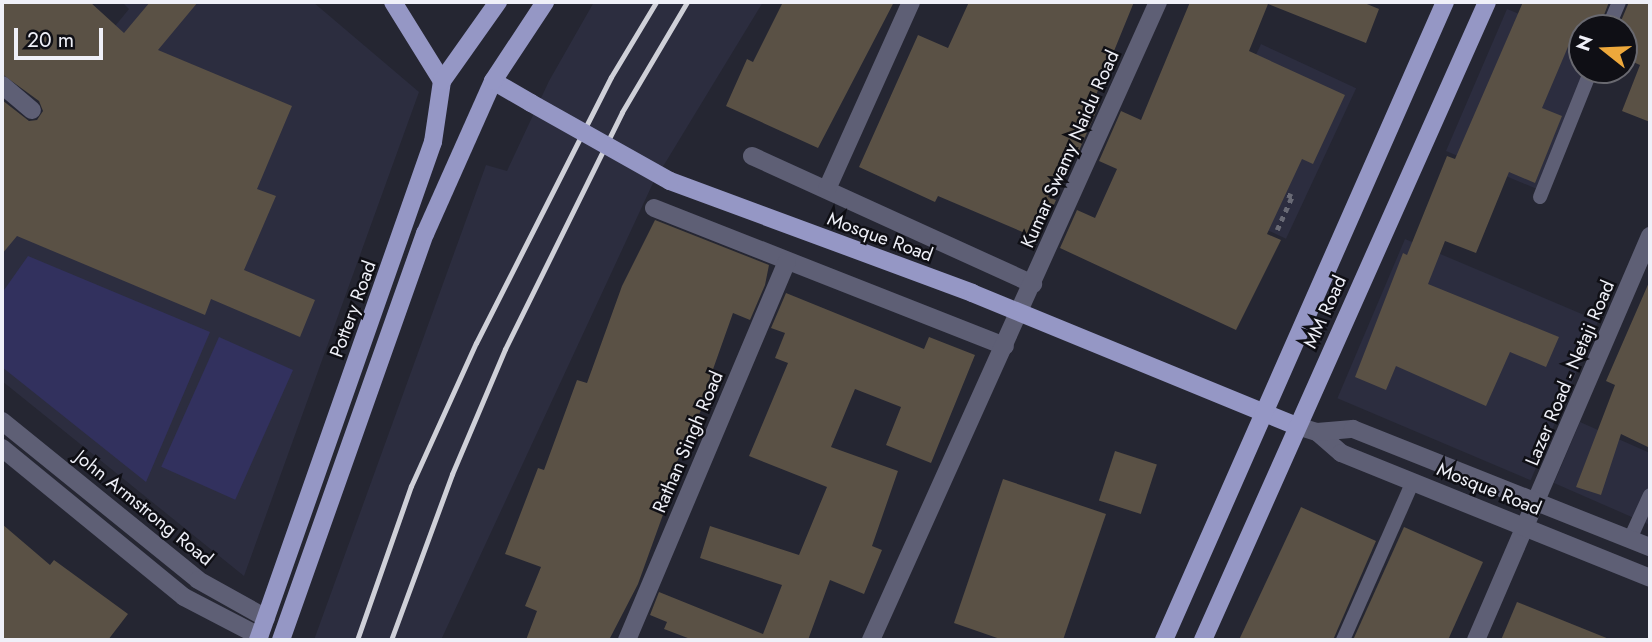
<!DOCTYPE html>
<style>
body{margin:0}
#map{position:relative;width:1652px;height:642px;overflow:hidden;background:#252632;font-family:Jost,sans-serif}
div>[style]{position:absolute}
.built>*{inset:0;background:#2c2d3f;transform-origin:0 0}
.green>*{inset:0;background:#32315e;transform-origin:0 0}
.building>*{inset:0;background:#5a5145;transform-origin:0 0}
.path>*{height:4.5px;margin-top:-2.25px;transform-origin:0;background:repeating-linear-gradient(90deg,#696a75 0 5px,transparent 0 10px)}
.service>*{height:14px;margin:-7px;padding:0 7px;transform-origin:7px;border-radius:7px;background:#5e5f75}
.minor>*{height:18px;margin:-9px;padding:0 9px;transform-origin:9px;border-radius:9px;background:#5e5f75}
.tertiary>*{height:18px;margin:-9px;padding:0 9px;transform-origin:9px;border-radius:9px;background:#5e5f75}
.primary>*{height:18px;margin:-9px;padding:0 9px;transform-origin:9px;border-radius:9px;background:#9597c5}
.rail>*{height:5px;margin:-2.5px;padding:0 2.5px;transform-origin:2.5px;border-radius:2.5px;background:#cfd0d8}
.primary-bridge>*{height:18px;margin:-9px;padding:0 9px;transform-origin:9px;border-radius:9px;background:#9597c5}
span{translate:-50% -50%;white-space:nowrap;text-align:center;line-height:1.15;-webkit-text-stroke:5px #0f0f15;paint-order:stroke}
.street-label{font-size:19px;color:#eff0f8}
.frame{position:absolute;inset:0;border:4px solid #eff0f8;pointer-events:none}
.north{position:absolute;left:1568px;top:14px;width:70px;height:70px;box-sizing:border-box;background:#0f0f15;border:2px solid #696970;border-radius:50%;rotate:288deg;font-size:19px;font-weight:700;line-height:28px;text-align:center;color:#eff0f8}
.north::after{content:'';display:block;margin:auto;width:24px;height:32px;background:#eda83b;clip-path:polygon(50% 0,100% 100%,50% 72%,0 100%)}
.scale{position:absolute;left:14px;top:28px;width:89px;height:32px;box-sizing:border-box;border:4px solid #eff0f8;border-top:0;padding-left:9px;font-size:21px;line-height:24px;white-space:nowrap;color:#eff0f8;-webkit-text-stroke:5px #0f0f15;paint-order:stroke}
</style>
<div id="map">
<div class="built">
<i style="clip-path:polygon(122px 2px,313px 2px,419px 92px,244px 576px,2px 381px,2px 164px,129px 9px)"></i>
<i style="clip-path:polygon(594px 2px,763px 2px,653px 183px,441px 640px,314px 640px,486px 165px,507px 171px,549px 81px)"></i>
<i style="clip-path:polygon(1507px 9px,1582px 40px,1582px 70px,1586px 70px,1537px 189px,1446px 151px)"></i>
<i style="left:1261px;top:44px;width:105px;height:166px;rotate:25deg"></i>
<i style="left:1405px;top:239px;width:210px;height:173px;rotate:23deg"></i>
<i style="clip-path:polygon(1580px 422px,1650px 453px,1650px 525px,1554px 483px)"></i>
</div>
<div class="green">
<i style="clip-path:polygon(28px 256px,210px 332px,146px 482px,2px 367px,2px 293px)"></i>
<i style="left:219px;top:337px;width:81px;height:142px;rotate:24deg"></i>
</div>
<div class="building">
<i style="clip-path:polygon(2px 2px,90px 2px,124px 33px,150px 2px,198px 2px,158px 50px,292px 106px,257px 189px,276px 196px,244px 270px,315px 300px,300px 337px,211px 299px,205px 315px,17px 236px,2px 254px,2px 100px,29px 121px,37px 120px,43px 111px,39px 101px,2px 74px)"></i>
<i style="clip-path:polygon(783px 2px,894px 2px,818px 148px,726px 106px,747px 59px,753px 62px)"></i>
<i style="clip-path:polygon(969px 2px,1134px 2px,1094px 100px,1100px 103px,1078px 153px,1069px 149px,1048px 197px,1056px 200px,1039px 239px,938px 196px,935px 202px,859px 167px,918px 35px,948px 48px)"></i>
<i style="clip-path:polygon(1190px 2px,1362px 2px,1379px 9px,1366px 43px,1268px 4px,1249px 51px,1345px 95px,1313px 164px,1302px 159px,1267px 234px,1281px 240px,1236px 330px,1060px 248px,1077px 210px,1095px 218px,1117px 169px,1099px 161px,1121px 111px,1141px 120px)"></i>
<i style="clip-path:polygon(1523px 2px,1609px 2px,1599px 28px,1576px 28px,1542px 108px,1562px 116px,1535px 183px,1509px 172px,1476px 253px,1445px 241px,1428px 284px,1559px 337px,1546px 367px,1510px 352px,1486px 406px,1396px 366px,1386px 390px,1355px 377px,1403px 253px,1407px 255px,1447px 156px,1455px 159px)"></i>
<i style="clip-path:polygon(1629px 2px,1650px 2px,1650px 122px,1622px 111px,1640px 65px,1624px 58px,1624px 28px,1618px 28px)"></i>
<i style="clip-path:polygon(655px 220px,769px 265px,765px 285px,750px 320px,733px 313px,706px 389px,710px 391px,661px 496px,669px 498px,638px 584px,609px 640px,526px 640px,537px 611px,525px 606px,541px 567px,505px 554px,538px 468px,544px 470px,577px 380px,587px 383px,622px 286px)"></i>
<i style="clip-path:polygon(1650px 280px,1650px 448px,1621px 434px,1601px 495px,1576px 487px,1615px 385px,1606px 381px)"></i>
<i style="clip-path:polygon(786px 293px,924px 349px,929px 337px,975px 355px,931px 463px,886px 445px,901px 407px,855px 389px,831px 447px,898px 471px,872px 546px,882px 550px,864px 594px,830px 580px,808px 640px,693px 640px,664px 629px,667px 622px,650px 615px,659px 592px,763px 634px,782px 585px,700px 558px,710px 526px,799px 555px,827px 487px,749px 456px,788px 363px,775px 358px,785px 333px,771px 328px)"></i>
<i style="left:1115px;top:451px;width:44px;height:52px;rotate:18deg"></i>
<i style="clip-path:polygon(1003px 479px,1106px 514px,1063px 640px,1003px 640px,954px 623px)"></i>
<i style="clip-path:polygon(1301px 507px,1376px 541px,1333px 640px,1239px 640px)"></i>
<i style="clip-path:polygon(2px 524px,50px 565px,54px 560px,128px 614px,108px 640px,2px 640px)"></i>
<i style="clip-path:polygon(1404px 527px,1483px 562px,1448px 640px,1353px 640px)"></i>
<i style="clip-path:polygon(1517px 602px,1609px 639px,1609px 640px,1501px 640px)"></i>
</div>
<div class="path">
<i style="left:1277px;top:230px;width:36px;rotate:-66deg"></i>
<i style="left:1292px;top:197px;width:8px;rotate:-157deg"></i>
</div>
<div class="service">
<i style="left:1608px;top:28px;width:28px;rotate:-67deg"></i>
<i style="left:1540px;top:197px;width:137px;rotate:-68.1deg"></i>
<i style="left:1630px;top:539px;width:48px;rotate:-65.6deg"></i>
<i style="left:1343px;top:640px;width:174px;rotate:-66.2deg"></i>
</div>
<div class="minor">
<i style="left:2px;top:85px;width:39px;rotate:40deg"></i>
<i style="left:752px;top:156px;width:309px;rotate:24.5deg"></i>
<i style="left:827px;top:189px;width:205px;rotate:-65.8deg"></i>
<i style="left:654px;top:208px;width:377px;rotate:21.5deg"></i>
<i style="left:627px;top:640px;width:411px;rotate:-67.1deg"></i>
<i style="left:871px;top:640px;width:700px;rotate:-65.78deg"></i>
<i style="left:1476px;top:640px;width:440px;rotate:-66.7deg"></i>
</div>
<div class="tertiary">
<i style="left:2px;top:421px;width:252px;rotate:39deg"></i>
<i style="left:198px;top:580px;width:78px;rotate:29.2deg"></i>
<i style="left:1297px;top:426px;width:21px;rotate:17deg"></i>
<i style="left:1317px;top:432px;width:32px;rotate:41deg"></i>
<i style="left:1341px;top:453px;width:333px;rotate:22deg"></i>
<i style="left:1317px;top:432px;width:36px;rotate:-5deg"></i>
<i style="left:1353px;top:429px;width:320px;rotate:21.7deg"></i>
<i style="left:2px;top:448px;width:235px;rotate:39.3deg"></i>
<i style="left:184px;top:597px;width:85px;rotate:27.5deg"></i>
</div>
<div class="primary">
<i style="left:393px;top:2px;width:93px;rotate:58.2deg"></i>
<i style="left:493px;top:81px;width:44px;rotate:30.1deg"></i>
<i style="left:670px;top:181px;width:322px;rotate:20.3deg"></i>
<i style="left:972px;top:293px;width:351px;rotate:22.3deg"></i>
<i style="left:258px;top:640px;width:528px;rotate:-70.64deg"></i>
<i style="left:433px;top:142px;width:62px;rotate:-81.6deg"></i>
<i style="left:442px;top:81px;width:97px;rotate:-54.7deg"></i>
<i style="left:281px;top:640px;width:431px;rotate:-70.5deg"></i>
<i style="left:425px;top:234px;width:167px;rotate:-66deg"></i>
<i style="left:493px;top:81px;width:95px;rotate:-56.6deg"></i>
<i style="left:1164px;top:640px;width:697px;rotate:-66.23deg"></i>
<i style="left:1203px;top:640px;width:698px;rotate:-66deg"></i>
</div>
<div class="rail">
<i style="left:357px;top:640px;width:163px;rotate:-70.7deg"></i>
<i style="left:411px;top:486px;width:157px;rotate:-65.6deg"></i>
<i style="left:476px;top:343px;width:298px;rotate:-63.1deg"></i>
<i style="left:611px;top:77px;width:87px;rotate:-59deg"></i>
<i style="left:391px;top:640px;width:177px;rotate:-69.8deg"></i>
<i style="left:452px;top:474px;width:136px;rotate:-67deg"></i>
<i style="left:505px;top:349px;width:264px;rotate:-63.7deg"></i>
<i style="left:622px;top:112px;width:128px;rotate:-59.4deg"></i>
</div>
<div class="primary-bridge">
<i style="left:531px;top:103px;width:159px;rotate:29.3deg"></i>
</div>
<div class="street-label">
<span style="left:1070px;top:149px;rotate:-66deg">Kumar Swamy Naidu Road</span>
<span style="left:880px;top:237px;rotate:20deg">Mosque Road</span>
<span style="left:353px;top:309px;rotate:-70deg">Pottery Road</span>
<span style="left:1325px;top:312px;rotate:-66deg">MM Road</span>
<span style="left:1570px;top:373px;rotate:-67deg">Lazer Road - Netaji Road</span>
<span style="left:688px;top:442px;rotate:-67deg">Rathan Singh Road</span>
<span style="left:1489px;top:489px;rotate:22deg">Mosque Road</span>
<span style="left:144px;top:508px;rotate:39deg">John Armstrong Road</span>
</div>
<div class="frame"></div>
<div class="north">N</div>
<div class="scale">20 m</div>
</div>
